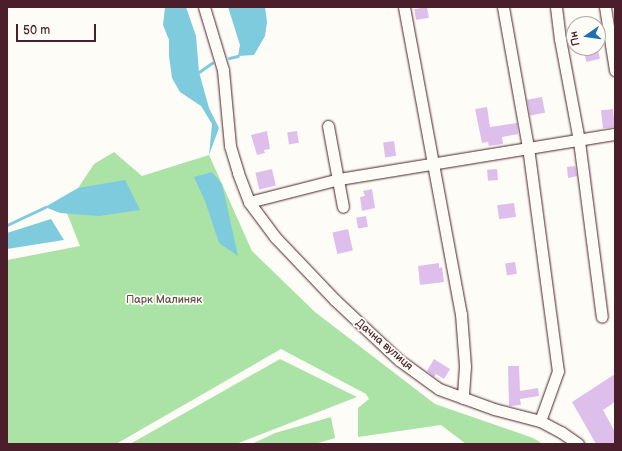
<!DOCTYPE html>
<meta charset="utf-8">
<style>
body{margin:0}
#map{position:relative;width:622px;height:451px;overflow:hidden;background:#fdfcf7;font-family:"Balsamiq Sans",sans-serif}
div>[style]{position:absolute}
.green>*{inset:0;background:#abe2a5}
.water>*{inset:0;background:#7ecbdd}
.stream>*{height:3px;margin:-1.5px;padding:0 1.5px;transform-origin:1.5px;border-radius:1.5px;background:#7ecbdd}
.building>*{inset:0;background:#debfec;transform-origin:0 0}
.roads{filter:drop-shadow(0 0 1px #4a1f2b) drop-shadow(0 0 1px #4a1f2b)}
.street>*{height:11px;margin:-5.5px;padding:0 5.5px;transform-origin:5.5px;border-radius:5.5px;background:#fdfcf7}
span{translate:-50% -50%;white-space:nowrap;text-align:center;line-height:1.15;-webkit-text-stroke:3.5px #fdfcf7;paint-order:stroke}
.park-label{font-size:11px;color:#62504a}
.street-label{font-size:11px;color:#4a1f2b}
.frame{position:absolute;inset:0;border:8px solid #4a1f2b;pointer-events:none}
.north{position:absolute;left:566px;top:16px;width:40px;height:40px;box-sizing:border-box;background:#fdfcf7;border:1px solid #b5a4a5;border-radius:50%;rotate:257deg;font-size:11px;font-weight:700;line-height:16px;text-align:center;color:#4a1f2b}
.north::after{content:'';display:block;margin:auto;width:14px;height:18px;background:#1f6fb2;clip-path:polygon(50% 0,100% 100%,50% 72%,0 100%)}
.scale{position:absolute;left:16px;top:24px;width:80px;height:18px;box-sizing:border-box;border:2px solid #4a1f2b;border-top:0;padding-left:5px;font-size:12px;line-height:14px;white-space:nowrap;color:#4a1f2b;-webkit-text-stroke:3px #fdfcf7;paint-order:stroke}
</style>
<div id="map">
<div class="green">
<i style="clip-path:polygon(114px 152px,142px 176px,209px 155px,252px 251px,315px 312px,435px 404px,533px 438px,543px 444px,466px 444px,441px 425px,358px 437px,358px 408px,369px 399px,366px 394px,281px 349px,116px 444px,7px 444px,7px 260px,80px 246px,65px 208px,94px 164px)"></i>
<i style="clip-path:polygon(280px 359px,357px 397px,236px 444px,130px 444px)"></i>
<i style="clip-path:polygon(331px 417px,335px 438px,315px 444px,252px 444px,275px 433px)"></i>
</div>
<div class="water">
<i style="clip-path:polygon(165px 7px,186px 7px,196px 36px,199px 72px,209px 108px,219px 128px,209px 155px,212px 124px,201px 106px,180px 92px,172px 78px,169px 56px,169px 40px,163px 25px)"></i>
<i style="clip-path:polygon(228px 7px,265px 7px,267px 22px,265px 36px,254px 55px,238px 56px,240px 45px)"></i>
<i style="clip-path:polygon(212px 172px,222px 184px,238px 256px,219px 243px,205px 201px,194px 177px)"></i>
<i style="clip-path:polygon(125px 180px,140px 210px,99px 216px,60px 213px,45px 207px,78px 188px)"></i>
<i style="clip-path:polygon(51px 219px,64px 240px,7px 249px,7px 233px)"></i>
</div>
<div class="stream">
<i style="left:229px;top:58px;width:9px;rotate:-13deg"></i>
<i style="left:199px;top:72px;width:16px;rotate:-35deg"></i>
<i style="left:7px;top:225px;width:42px;rotate:-25.3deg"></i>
</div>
<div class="building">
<i style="left:427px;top:7px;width:11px;height:13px;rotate:80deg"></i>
<i style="left:598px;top:50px;width:9px;height:14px;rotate:77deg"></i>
<i style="left:542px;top:97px;width:16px;height:15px;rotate:79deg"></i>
<i style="clip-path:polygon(487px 107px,490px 127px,517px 123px,518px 134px,502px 137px,503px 144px,489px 146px,488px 142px,482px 143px,475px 109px)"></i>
<i style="left:613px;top:109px;width:18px;height:12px;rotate:84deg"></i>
<i style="clip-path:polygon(267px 131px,270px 149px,264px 150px,265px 153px,257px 155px,251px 135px)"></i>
<i style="left:297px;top:131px;width:12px;height:10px;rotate:81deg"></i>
<i style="left:394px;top:141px;width:15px;height:11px;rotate:82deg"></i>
<i style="clip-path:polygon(575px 166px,577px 176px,568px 178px,567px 167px)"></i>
<i style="left:272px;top:169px;width:17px;height:17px;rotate:77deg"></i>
<i style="left:497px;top:169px;width:11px;height:10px;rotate:85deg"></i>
<i style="clip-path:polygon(372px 189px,375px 208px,362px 211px,360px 197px,365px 196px,363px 191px)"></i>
<i style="left:514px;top:203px;width:14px;height:17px;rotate:82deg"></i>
<i style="left:366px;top:216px;width:11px;height:10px;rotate:80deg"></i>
<i style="left:348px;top:229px;width:22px;height:16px;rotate:77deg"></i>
<i style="left:515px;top:262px;width:12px;height:10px;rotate:81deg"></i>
<i style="clip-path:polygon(439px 263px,439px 268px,442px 267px,444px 282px,420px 285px,418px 266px)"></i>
<i style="clip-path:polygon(434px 359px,450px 369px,444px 379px,436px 374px,434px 377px,427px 371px)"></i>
<i style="clip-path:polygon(508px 366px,519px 366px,520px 391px,538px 388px,539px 396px,520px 399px,521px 405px,509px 406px)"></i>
<i style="clip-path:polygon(615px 374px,615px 402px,603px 410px,615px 432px,615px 444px,596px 444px,572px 402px)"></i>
</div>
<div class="roads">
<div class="street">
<i style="left:204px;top:7px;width:66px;rotate:73.2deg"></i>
<i style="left:223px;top:70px;width:76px;rotate:84.7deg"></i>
<i style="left:230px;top:146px;width:28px;rotate:73deg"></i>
<i style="left:238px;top:173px;width:31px;rotate:69deg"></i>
<i style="left:249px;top:202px;width:44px;rotate:53.4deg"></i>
<i style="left:275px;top:237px;width:87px;rotate:46.4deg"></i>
<i style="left:335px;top:300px;width:88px;rotate:43.2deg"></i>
<i style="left:399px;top:360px;width:49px;rotate:35.9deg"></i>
<i style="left:439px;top:389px;width:59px;rotate:20deg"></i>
<i style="left:494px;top:409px;width:48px;rotate:14.6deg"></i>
<i style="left:540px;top:421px;width:24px;rotate:28deg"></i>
<i style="left:561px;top:432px;width:21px;rotate:35deg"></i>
<i style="left:404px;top:7px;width:312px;rotate:79.5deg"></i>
<i style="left:461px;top:314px;width:52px;rotate:85.6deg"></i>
<i style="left:465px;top:366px;width:32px;rotate:94deg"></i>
<i style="left:503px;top:7px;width:142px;rotate:79.9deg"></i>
<i style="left:528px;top:147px;width:226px;rotate:82.4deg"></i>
<i style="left:558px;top:371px;width:53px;rotate:109.8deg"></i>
<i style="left:556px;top:7px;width:32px;rotate:83deg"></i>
<i style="left:560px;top:39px;width:104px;rotate:79.4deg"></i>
<i style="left:579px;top:141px;width:177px;rotate:82.6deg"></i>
<i style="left:605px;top:7px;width:64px;rotate:81deg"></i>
<i style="left:328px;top:126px;width:82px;rotate:79.5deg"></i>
<i style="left:249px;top:202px;width:93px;rotate:-14.3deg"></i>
<i style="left:339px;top:179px;width:280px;rotate:-9.3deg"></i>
</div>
</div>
<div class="park-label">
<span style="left:164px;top:300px">Парк Малиняк</span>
</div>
<div class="street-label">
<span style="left:384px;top:345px;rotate:41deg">Дачна вулиця</span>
</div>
<div class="frame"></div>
<div class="north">Пн</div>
<div class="scale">50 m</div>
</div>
